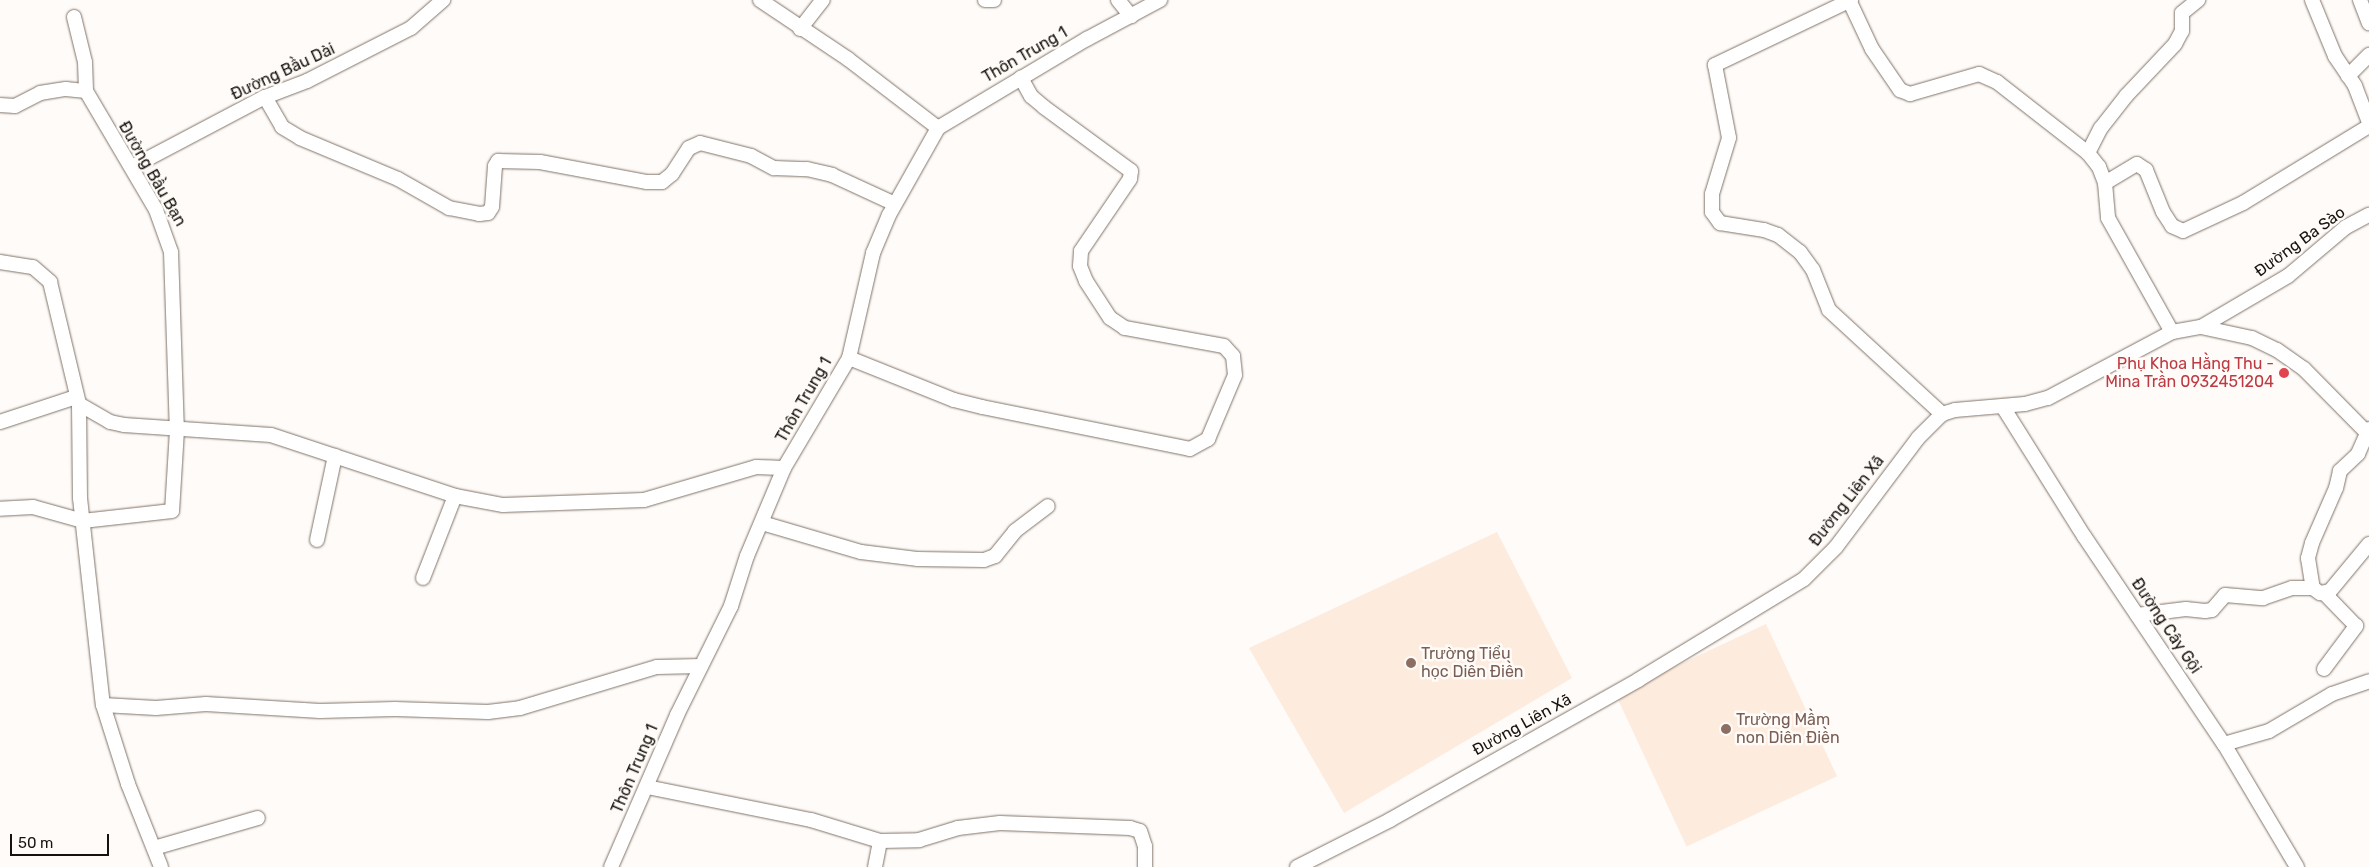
<!DOCTYPE html>
<meta charset="utf-8">
<style>
body{margin:0}
#map{position:relative;width:2369px;height:867px;overflow:hidden;background:#fefbf8;font-family:Rubik,sans-serif}
div>[style]{position:absolute}
.built>*{inset:0;background:#fdecde;transform-origin:0 0}
.roads{filter:drop-shadow(0 0 1px #807368) drop-shadow(0 0 1px #807368)}
.minor>*{height:14px;margin:-7px;padding:0 7px;transform-origin:7px;border-radius:7px;background:#fff}
.dots>*{width:14px;height:14px;translate:-50% -50%;box-sizing:border-box;border:2px solid #fefbf8;border-radius:50%}
span{translate:-50% -50%;white-space:nowrap;text-align:center;line-height:1.15;-webkit-text-stroke:5px #fefbf8;paint-order:stroke}
.street-label{font-size:16px;color:#17120d}
.health-label{font-size:16px;color:#be3a42}
.right{translate:-100% -50%;text-align:right}
.education-label{font-size:16px;color:#785e54}
.left{translate:0 -50%;text-align:left}
.scale{position:absolute;left:10px;top:834px;width:99px;height:22px;box-sizing:border-box;border:2px solid #17120d;border-top:0;padding-left:6px;font-size:15px;line-height:18px;white-space:nowrap;color:#17120d;-webkit-text-stroke:4px #fefbf8;paint-order:stroke}
</style>
<div id="map">
<div class="built">
<i style="clip-path:polygon(1497px 532px,1572px 678px,1344px 813px,1249px 648px)"></i>
<i style="left:1766px;top:624px;width:168px;height:166px;rotate:65deg"></i>
</div>
<div class="roads">
<div class="minor">
<i style="left:760px;top:0;width:106px;rotate:33.8deg"></i>
<i style="left:848px;top:59px;width:113px;rotate:37.5deg"></i>
<i style="left:985px;top:0;width:9px"></i>
<i style="left:1118px;top:0;width:21px;rotate:51deg"></i>
<i style="left:1849px;top:0;width:54px;rotate:64.9deg"></i>
<i style="left:1872px;top:49px;width:50px;rotate:55.7deg"></i>
<i style="left:1900px;top:90px;width:11px;rotate:22deg"></i>
<i style="left:1910px;top:94px;width:72px;rotate:-16.2deg"></i>
<i style="left:1979px;top:74px;width:20px;rotate:24deg"></i>
<i style="left:1997px;top:82px;width:115px;rotate:38deg"></i>
<i style="left:2088px;top:153px;width:18px;rotate:52deg"></i>
<i style="left:2099px;top:167px;width:17px;rotate:69deg"></i>
<i style="left:2105px;top:183px;width:35px;rotate:85deg"></i>
<i style="left:2108px;top:218px;width:131px;rotate:60.7deg"></i>
<i style="left:1851px;top:0;width:151px;rotate:154.5deg"></i>
<i style="left:1715px;top:65px;width:74px;rotate:79.1deg"></i>
<i style="left:1729px;top:138px;width:59px;rotate:106.9deg"></i>
<i style="left:1712px;top:194px;width:18px;rotate:90deg"></i>
<i style="left:1712px;top:212px;width:14px;rotate:54deg"></i>
<i style="left:1720px;top:223px;width:45px;rotate:9deg"></i>
<i style="left:1764px;top:230px;width:15px;rotate:20deg"></i>
<i style="left:1778px;top:235px;width:28px;rotate:38deg"></i>
<i style="left:1800px;top:252px;width:22px;rotate:54deg"></i>
<i style="left:1813px;top:270px;width:43px;rotate:68.2deg"></i>
<i style="left:1829px;top:310px;width:154px;rotate:42.6deg"></i>
<i style="left:2312px;top:0;width:61px;rotate:67.7deg"></i>
<i style="left:2335px;top:56px;width:36px;rotate:56deg"></i>
<i style="left:2355px;top:86px;width:40px;rotate:69deg"></i>
<i style="left:2360px;top:0;width:25px;rotate:69deg"></i>
<i style="left:74px;top:17px;width:46px;rotate:76.3deg"></i>
<i style="left:85px;top:62px;width:29px;rotate:88deg"></i>
<i style="left:800px;top:29px;width:37px;rotate:-52deg"></i>
<i style="left:2348px;top:76px;width:30px;rotate:-45deg"></i>
<i style="left:265px;top:97px;width:34px;rotate:60deg"></i>
<i style="left:282px;top:127px;width:21px;rotate:31deg"></i>
<i style="left:300px;top:138px;width:106px;rotate:22.7deg"></i>
<i style="left:398px;top:179px;width:59px;rotate:29.6deg"></i>
<i style="left:449px;top:208px;width:31px;rotate:11deg"></i>
<i style="left:479px;top:214px;width:9px;rotate:-6deg"></i>
<i style="left:488px;top:213px;width:7px;rotate:-56deg"></i>
<i style="left:492px;top:207px;width:41px;rotate:-85.8deg"></i>
<i style="left:495px;top:166px;width:6px;rotate:-59deg"></i>
<i style="left:498px;top:161px;width:42px;rotate:1.4deg"></i>
<i style="left:540px;top:162px;width:109px;rotate:10.6deg"></i>
<i style="left:647px;top:182px;width:15px"></i>
<i style="left:662px;top:182px;width:13px;rotate:-39deg"></i>
<i style="left:672px;top:174px;width:31px;rotate:-57deg"></i>
<i style="left:689px;top:148px;width:12px;rotate:-24deg"></i>
<i style="left:700px;top:143px;width:53px;rotate:14.3deg"></i>
<i style="left:751px;top:156px;width:26px;rotate:28deg"></i>
<i style="left:774px;top:168px;width:33px;rotate:2deg"></i>
<i style="left:807px;top:169px;width:26px;rotate:13deg"></i>
<i style="left:832px;top:175px;width:69px;rotate:24.7deg"></i>
<i style="left:0;top:105px;width:15px;rotate:4deg"></i>
<i style="left:15px;top:106px;width:28px;rotate:-27deg"></i>
<i style="left:40px;top:93px;width:26px;rotate:-9deg"></i>
<i style="left:66px;top:89px;width:20px;rotate:6deg"></i>
<i style="left:86px;top:91px;width:138px;rotate:59.5deg"></i>
<i style="left:156px;top:210px;width:45px;rotate:70.3deg"></i>
<i style="left:171px;top:252px;width:178px;rotate:88.1deg"></i>
<i style="left:177px;top:430px;width:81px;rotate:93.5deg"></i>
<i style="left:172px;top:511px;width:90px;rotate:173.6deg"></i>
<i style="left:83px;top:521px;width:52px;rotate:-164.4deg"></i>
<i style="left:33px;top:507px;width:33px;rotate:177deg"></i>
<i style="left:2088px;top:153px;width:28px;rotate:-63deg"></i>
<i style="left:2101px;top:128px;width:41px;rotate:-52deg"></i>
<i style="left:2126px;top:96px;width:71px;rotate:-46.7deg"></i>
<i style="left:2175px;top:44px;width:15px;rotate:-62deg"></i>
<i style="left:2182px;top:31px;width:18px;rotate:-90deg"></i>
<i style="left:2182px;top:13px;width:21px;rotate:-39deg"></i>
<i style="left:132px;top:167px;width:150px;rotate:-27.8deg"></i>
<i style="left:265px;top:97px;width:45px;rotate:-20.9deg"></i>
<i style="left:307px;top:81px;width:117px;rotate:-27deg"></i>
<i style="left:411px;top:28px;width:43px;rotate:-41.2deg"></i>
<i style="left:2105px;top:183px;width:37px;rotate:-31deg"></i>
<i style="left:2137px;top:164px;width:11px;rotate:34deg"></i>
<i style="left:2146px;top:170px;width:45px;rotate:68deg"></i>
<i style="left:2163px;top:212px;width:17px;rotate:57deg"></i>
<i style="left:2172px;top:226px;width:12px;rotate:24deg"></i>
<i style="left:2183px;top:231px;width:66px;rotate:-25deg"></i>
<i style="left:2243px;top:203px;width:148px;rotate:-31.4deg"></i>
<i style="left:0;top:262px;width:33px;rotate:9deg"></i>
<i style="left:33px;top:267px;width:23px;rotate:41deg"></i>
<i style="left:50px;top:282px;width:125px;rotate:76.6deg"></i>
<i style="left:79px;top:404px;width:94px;rotate:89.4deg"></i>
<i style="left:80px;top:498px;width:208px;rotate:83.7deg"></i>
<i style="left:103px;top:705px;width:83px;rotate:72.4deg"></i>
<i style="left:128px;top:784px;width:89px;rotate:68.3deg"></i>
<i style="left:2201px;top:327px;width:101px;rotate:-30.4deg"></i>
<i style="left:2288px;top:276px;width:76px;rotate:-40.2deg"></i>
<i style="left:2346px;top:227px;width:26px;rotate:-28deg"></i>
<i style="left:849px;top:358px;width:113px;rotate:21.8deg"></i>
<i style="left:954px;top:400px;width:29px;rotate:14deg"></i>
<i style="left:982px;top:407px;width:212px;rotate:11.4deg"></i>
<i style="left:1190px;top:449px;width:21px;rotate:-29deg"></i>
<i style="left:1208px;top:439px;width:69px;rotate:-67.1deg"></i>
<i style="left:1235px;top:375px;width:19px;rotate:-96deg"></i>
<i style="left:1233px;top:356px;width:13px;rotate:-132deg"></i>
<i style="left:1224px;top:346px;width:101px;rotate:-169.7deg"></i>
<i style="left:1125px;top:328px;width:18px;rotate:-146deg"></i>
<i style="left:1110px;top:318px;width:44px;rotate:-123deg"></i>
<i style="left:1086px;top:281px;width:16px;rotate:-112deg"></i>
<i style="left:1080px;top:266px;width:15px;rotate:-86deg"></i>
<i style="left:1081px;top:251px;width:87px;rotate:-55.8deg"></i>
<i style="left:1130px;top:179px;width:8px;rotate:-83deg"></i>
<i style="left:1131px;top:171px;width:108px;rotate:-143.7deg"></i>
<i style="left:1044px;top:107px;width:17px;rotate:-140deg"></i>
<i style="left:1031px;top:96px;width:21px;rotate:-119deg"></i>
<i style="left:79px;top:404px;width:36px;rotate:30deg"></i>
<i style="left:110px;top:422px;width:14px;rotate:12deg"></i>
<i style="left:124px;top:425px;width:147px;rotate:3.9deg"></i>
<i style="left:271px;top:435px;width:194px;rotate:18.3deg"></i>
<i style="left:455px;top:496px;width:49px;rotate:10.6deg"></i>
<i style="left:503px;top:505px;width:141px;rotate:-2deg"></i>
<i style="left:644px;top:500px;width:117px;rotate:-16.4deg"></i>
<i style="left:756px;top:467px;width:28px;rotate:2deg"></i>
<i style="left:2003px;top:407px;width:152px;rotate:57.9deg"></i>
<i style="left:2084px;top:536px;width:251px;rotate:56.1deg"></i>
<i style="left:2224px;top:744px;width:143px;rotate:59.3deg"></i>
<i style="left:0;top:422px;width:80px;rotate:-18.2deg"></i>
<i style="left:2369px;top:429px;width:27px;rotate:114deg"></i>
<i style="left:2358px;top:454px;width:25px;rotate:137deg"></i>
<i style="left:2340px;top:471px;width:17px;rotate:103deg"></i>
<i style="left:2336px;top:488px;width:60px;rotate:113.6deg"></i>
<i style="left:2312px;top:543px;width:16px;rotate:105deg"></i>
<i style="left:2308px;top:558px;width:30px;rotate:81deg"></i>
<i style="left:2313px;top:588px;width:9px;rotate:36deg"></i>
<i style="left:2320px;top:593px;width:10px;rotate:-11deg"></i>
<i style="left:2330px;top:591px;width:61px;rotate:-50.3deg"></i>
<i style="left:762px;top:523px;width:103px;rotate:16.3deg"></i>
<i style="left:861px;top:552px;width:56px;rotate:7.1deg"></i>
<i style="left:917px;top:559px;width:67px;rotate:0.9deg"></i>
<i style="left:984px;top:560px;width:12px;rotate:-20deg"></i>
<i style="left:995px;top:556px;width:32px;rotate:-51deg"></i>
<i style="left:1015px;top:531px;width:41px;rotate:-37.1deg"></i>
<i style="left:317px;top:540px;width:86px;rotate:-77.9deg"></i>
<i style="left:423px;top:578px;width:88px;rotate:-68.7deg"></i>
<i style="left:2137px;top:615px;width:49px;rotate:-7deg"></i>
<i style="left:2186px;top:609px;width:19px;rotate:6deg"></i>
<i style="left:2205px;top:611px;width:7px;rotate:-8deg"></i>
<i style="left:2212px;top:610px;width:20px;rotate:-49deg"></i>
<i style="left:2225px;top:595px;width:38px;rotate:5deg"></i>
<i style="left:2263px;top:598px;width:31px;rotate:-19deg"></i>
<i style="left:2292px;top:588px;width:21px"></i>
<i style="left:2324px;top:669px;width:54px;rotate:-53.3deg"></i>
<i style="left:2356px;top:626px;width:45px;rotate:-134.1deg"></i>
<i style="left:103px;top:705px;width:53px;rotate:3.2deg"></i>
<i style="left:156px;top:708px;width:50px;rotate:-4.6deg"></i>
<i style="left:206px;top:704px;width:114px;rotate:3.5deg"></i>
<i style="left:320px;top:711px;width:75px;rotate:-1.5deg"></i>
<i style="left:395px;top:709px;width:93px;rotate:1.8deg"></i>
<i style="left:488px;top:712px;width:32px;rotate:-7deg"></i>
<i style="left:520px;top:708px;width:143px;rotate:-16.7deg"></i>
<i style="left:657px;top:667px;width:44px;rotate:-1.3deg"></i>
<i style="left:2224px;top:744px;width:47px;rotate:-16.1deg"></i>
<i style="left:2269px;top:731px;width:73px;rotate:-30.4deg"></i>
<i style="left:2332px;top:694px;width:39px;rotate:-19deg"></i>
<i style="left:647px;top:787px;width:167px;rotate:11.4deg"></i>
<i style="left:811px;top:820px;width:72px;rotate:16.9deg"></i>
<i style="left:880px;top:841px;width:39px;rotate:-1deg"></i>
<i style="left:919px;top:840px;width:41px;rotate:-17.1deg"></i>
<i style="left:958px;top:828px;width:42px;rotate:-6.8deg"></i>
<i style="left:1000px;top:823px;width:130px;rotate:2.2deg"></i>
<i style="left:1130px;top:828px;width:10px;rotate:17deg"></i>
<i style="left:1140px;top:831px;width:16px;rotate:72deg"></i>
<i style="left:1145px;top:846px;width:21px;rotate:90deg"></i>
<i style="left:154px;top:848px;width:108px;rotate:-16.1deg"></i>
<i style="left:611px;top:867px;width:166px;rotate:-66.5deg"></i>
<i style="left:677px;top:715px;width:122px;rotate:-63.6deg"></i>
<i style="left:731px;top:606px;width:52px;rotate:-72.3deg"></i>
<i style="left:747px;top:556px;width:95px;rotate:-67.2deg"></i>
<i style="left:784px;top:468px;width:128px;rotate:-59.4deg"></i>
<i style="left:849px;top:358px;width:108px;rotate:-77.1deg"></i>
<i style="left:873px;top:253px;width:41px;rotate:-67.2deg"></i>
<i style="left:889px;top:215px;width:100px;rotate:-60.6deg"></i>
<i style="left:938px;top:128px;width:174px;rotate:-30.9deg"></i>
<i style="left:1087px;top:39px;width:83px;rotate:-28.1deg"></i>
<i style="left:875px;top:867px;width:26px;rotate:-79deg"></i>
<i style="left:1297px;top:867px;width:104px;rotate:-26.8deg"></i>
<i style="left:1390px;top:820px;width:285px;rotate:-29.4deg"></i>
<i style="left:1638px;top:680px;width:194px;rotate:-31.3deg"></i>
<i style="left:1804px;top:579px;width:45px;rotate:-45deg"></i>
<i style="left:1836px;top:547px;width:136px;rotate:-53deg"></i>
<i style="left:1918px;top:438px;width:34px;rotate:-45deg"></i>
<i style="left:1942px;top:414px;width:14px;rotate:-17deg"></i>
<i style="left:1955px;top:410px;width:70px;rotate:-4.9deg"></i>
<i style="left:2025px;top:404px;width:24px;rotate:-15deg"></i>
<i style="left:2048px;top:398px;width:140px;rotate:-28deg"></i>
<i style="left:2172px;top:332px;width:29px;rotate:-10deg"></i>
<i style="left:2201px;top:327px;width:52px;rotate:12.2deg"></i>
<i style="left:2252px;top:338px;width:28px;rotate:26deg"></i>
<i style="left:2277px;top:350px;width:33px;rotate:35deg"></i>
<i style="left:2304px;top:369px;width:93px;rotate:45.4deg"></i>
</div>
</div>
<div class="dots">
<i style="left:2284px;top:373px;background:#e0444e"></i>
<i style="left:1411px;top:663px;background:#8d6e63"></i>
<i style="left:1726px;top:729px;background:#8d6e63"></i>
</div>
<div class="street-label">
<span style="left:1025px;top:55px;rotate:-30deg">Thôn Trung 1</span>
<span style="left:283px;top:72px;rotate:-25deg">Đường Bầu Dài</span>
<span style="left:152px;top:174px;rotate:60deg">Đường Bầu Bạn</span>
<span style="left:2300px;top:242px;rotate:-36deg">Đường Ba Sào</span>
<span style="left:804px;top:400px;rotate:-60deg">Thôn Trung 1</span>
<span style="left:1847px;top:501px;rotate:-52deg">Đường Liên Xã</span>
<span style="left:2166px;top:626px;rotate:56deg">Đường Cây Gội</span>
<span style="left:1522px;top:725px;rotate:-29deg">Đường Liên Xã</span>
<span style="left:635px;top:769px;rotate:-67deg">Thôn Trung 1</span>
</div>
<div class="health-label">
<span class="right" style="left:2274px;top:373px">Phụ Khoa Hằng Thu -<br>Mina Trần 0932451204</span>
</div>
<div class="education-label">
<span class="left" style="left:1421px;top:663px">Trường Tiểu<br>học Diên Điền</span>
<span class="left" style="left:1736px;top:729px">Trường Mầm<br>non Diên Điền</span>
</div>
<div class="scale">50 m</div>
</div>
